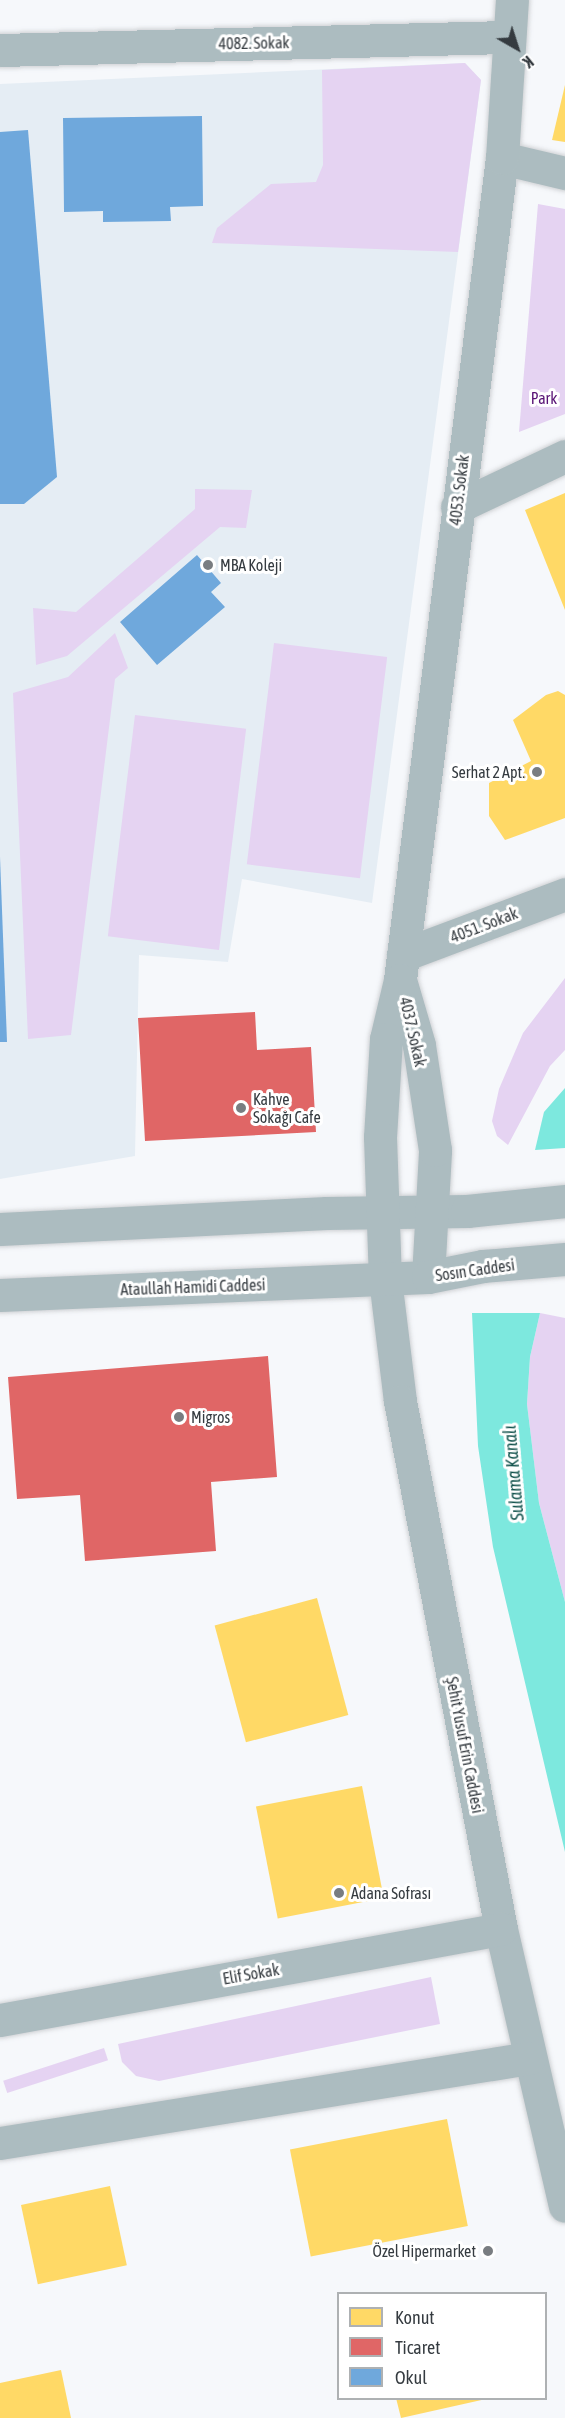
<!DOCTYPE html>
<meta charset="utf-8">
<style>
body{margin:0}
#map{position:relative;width:565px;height:2418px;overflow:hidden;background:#f6f8fb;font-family:"Asap Condensed",sans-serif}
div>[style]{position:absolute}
.built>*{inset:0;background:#e5edf4}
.green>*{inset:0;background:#e5d3f2;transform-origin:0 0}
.water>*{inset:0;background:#7de8de}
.homes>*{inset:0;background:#ffd966;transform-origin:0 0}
.shops>*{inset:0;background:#e06666}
.schools>*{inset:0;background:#6fa8dc}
.roads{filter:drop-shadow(0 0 2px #d0d2d5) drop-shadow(0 0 2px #d0d2d5)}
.minor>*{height:33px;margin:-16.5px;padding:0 16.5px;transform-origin:16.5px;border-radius:16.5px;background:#acbcc0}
.dots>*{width:16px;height:16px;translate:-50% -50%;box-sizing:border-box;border:3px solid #fff;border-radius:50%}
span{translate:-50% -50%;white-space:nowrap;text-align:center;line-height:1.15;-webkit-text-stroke:6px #fff;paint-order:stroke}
.street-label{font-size:16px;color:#353b40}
.park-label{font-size:16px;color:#581375}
.poi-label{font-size:16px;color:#353b40}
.left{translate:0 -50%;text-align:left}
.right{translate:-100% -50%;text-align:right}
.water-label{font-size:18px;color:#10514b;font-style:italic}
.legend{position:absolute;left:337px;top:2292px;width:210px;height:108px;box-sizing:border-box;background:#fff;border:2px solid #aeb1b3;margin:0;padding:8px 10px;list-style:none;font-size:18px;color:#353b40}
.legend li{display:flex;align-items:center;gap:12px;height:30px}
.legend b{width:30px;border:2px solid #aeb1b3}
.north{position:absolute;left:487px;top:18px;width:60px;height:60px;-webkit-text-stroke:4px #fff;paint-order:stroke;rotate:141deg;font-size:16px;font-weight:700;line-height:24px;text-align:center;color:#353b40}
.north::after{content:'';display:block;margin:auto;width:21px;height:27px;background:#353b40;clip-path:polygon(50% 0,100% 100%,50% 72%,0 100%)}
</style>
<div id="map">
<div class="built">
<i style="clip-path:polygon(465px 63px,481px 80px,372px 903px,242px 879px,228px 962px,139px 955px,135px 1156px,0 1179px,0 84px)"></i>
</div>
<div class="green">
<i style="clip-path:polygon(465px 63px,481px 80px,458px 252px,212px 243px,217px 228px,271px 184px,316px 182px,323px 165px,322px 70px)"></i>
<i style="clip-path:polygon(538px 204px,565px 209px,565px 414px,519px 432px)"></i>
<i style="clip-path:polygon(195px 489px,252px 490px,246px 528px,220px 527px,67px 656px,36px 665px,33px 608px,76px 612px,195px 509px)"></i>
<i style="clip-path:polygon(115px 633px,128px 668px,115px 679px,71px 1035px,28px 1039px,13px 693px,68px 677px)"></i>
<i style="left:274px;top:643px;width:114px;height:223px;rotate:7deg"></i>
<i style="left:135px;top:715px;width:112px;height:223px;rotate:7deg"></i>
<i style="clip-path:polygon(565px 978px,565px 1050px,550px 1066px,508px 1145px,497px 1136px,492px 1121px,499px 1089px,523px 1033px)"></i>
<i style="clip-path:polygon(540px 1313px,565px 1318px,565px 1602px,539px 1503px,527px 1404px,530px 1357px)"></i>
<i style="clip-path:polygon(431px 1977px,440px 2024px,159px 2081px,136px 2076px,122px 2062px,118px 2044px)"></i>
<i style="left:104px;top:2048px;width:13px;height:106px;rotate:72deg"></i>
</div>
<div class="water">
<i style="clip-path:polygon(565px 1088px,565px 1148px,535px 1150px,544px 1112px)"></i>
<i style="clip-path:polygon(472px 1313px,540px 1313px,530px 1357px,527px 1404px,539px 1503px,565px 1602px,565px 1852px,493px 1547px,478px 1446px)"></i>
</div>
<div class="homes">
<i style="clip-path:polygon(565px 85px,565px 142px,552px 140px)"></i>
<i style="clip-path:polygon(565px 493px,565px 610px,525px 510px)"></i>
<i style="clip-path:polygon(558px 691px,565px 695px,565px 818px,505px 840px,489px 816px,489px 783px,531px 761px,513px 720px,546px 695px)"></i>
<i style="left:317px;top:1598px;width:121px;height:106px;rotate:75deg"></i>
<i style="left:362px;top:1786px;width:114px;height:108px;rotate:79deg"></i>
<i style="left:447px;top:2119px;width:109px;height:160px;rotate:79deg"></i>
<i style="left:110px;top:2186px;width:81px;height:91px;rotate:78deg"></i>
<i style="clip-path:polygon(61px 2370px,71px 2418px,0 2418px,0 2383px)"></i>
<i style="clip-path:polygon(396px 2398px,486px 2398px,486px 2399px,401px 2418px)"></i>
</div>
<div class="shops">
<i style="clip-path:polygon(255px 1012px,257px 1050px,311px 1047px,316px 1132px,145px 1141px,138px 1018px)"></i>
<i style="clip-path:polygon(268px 1356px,277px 1477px,211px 1482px,216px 1551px,85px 1561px,80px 1495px,17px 1499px,8px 1377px)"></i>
</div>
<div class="schools">
<i style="clip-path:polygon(202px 116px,203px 206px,170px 207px,171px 221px,103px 222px,103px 211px,64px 212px,63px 118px)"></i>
<i style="clip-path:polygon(28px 130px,57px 477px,24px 504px,0 504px,0 132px)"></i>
<i style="clip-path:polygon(197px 555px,221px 583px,211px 592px,225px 607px,157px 665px,120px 622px)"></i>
<i style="clip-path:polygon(0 857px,7px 1042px,0 1042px)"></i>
</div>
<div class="roads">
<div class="minor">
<i style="left:0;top:50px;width:508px;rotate:-1.47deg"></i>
<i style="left:502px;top:158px;width:65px;rotate:13.4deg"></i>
<i style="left:457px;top:507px;width:119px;rotate:-25.3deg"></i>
<i style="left:403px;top:955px;width:173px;rotate:-20.6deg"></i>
<i style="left:400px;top:980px;width:828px;rotate:-82.93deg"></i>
<i style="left:502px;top:158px;width:158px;rotate:-86.4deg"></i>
<i style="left:0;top:1229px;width:327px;rotate:-2.8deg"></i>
<i style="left:327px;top:1213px;width:140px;rotate:-0.8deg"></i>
<i style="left:467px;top:1211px;width:99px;rotate:-5.8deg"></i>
<i style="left:428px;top:1277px;width:127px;rotate:-86.8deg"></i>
<i style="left:435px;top:1150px;width:106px;rotate:-98.7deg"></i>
<i style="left:419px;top:1045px;width:68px;rotate:-106.3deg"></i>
<i style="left:400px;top:980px;width:61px;rotate:103.3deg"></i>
<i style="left:386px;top:1039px;width:98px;rotate:93.5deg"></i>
<i style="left:380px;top:1137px;width:142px;rotate:88deg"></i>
<i style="left:385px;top:1279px;width:123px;rotate:83deg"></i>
<i style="left:400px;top:1401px;width:538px;rotate:79.17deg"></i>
<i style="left:501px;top:1929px;width:284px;rotate:77deg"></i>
<i style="left:0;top:1295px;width:428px;rotate:-2.4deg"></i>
<i style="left:428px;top:1277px;width:56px;rotate:-11.3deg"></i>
<i style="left:483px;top:1266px;width:82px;rotate:-4.9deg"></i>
<i style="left:0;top:2020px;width:509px;rotate:-10.29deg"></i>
<i style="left:0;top:2143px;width:536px;rotate:-9.13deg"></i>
</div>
</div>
<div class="dots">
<i style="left:208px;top:565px;background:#797d81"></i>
<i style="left:537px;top:772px;background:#797d81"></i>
<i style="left:241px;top:1108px;background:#797d81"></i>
<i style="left:179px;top:1417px;background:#797d81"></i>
<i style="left:339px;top:1893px;background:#797d81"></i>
<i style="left:488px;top:2251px;background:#797d81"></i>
</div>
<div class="street-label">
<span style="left:254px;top:43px;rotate:-1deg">4082. Sokak</span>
<span style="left:459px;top:490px;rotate:-83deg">4053. Sokak</span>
<span style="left:484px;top:925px;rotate:-21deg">4051. Sokak</span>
<span style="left:413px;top:1032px;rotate:77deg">4037. Sokak</span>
<span style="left:475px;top:1270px;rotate:-8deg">Sosın Caddesi</span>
<span style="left:193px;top:1287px;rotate:-2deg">Ataullah Hamidi Caddesi</span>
<span style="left:465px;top:1745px;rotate:79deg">Şehit Yusuf Erin Caddesi</span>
<span style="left:251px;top:1974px;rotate:-10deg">Elif Sokak</span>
</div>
<div class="park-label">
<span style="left:544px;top:398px">Park</span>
</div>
<div class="poi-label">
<span class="left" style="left:220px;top:565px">MBA Koleji</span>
<span class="right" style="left:525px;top:772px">Serhat 2 Apt.</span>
<span class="left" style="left:253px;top:1108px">Kahve<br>Sokağı Cafe</span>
<span class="left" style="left:191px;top:1417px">Migros</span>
<span class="left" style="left:351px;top:1893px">Adana Sofrası</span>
<span class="right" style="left:476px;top:2251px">Özel Hipermarket</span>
</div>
<div class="water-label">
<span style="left:514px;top:1473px;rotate:-95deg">Sulama Kanalı</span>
</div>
<ul class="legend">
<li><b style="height:16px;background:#ffd966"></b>Konut</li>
<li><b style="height:16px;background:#e06666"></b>Ticaret</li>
<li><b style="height:16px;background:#6fa8dc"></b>Okul</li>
</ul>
<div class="north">K</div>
</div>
